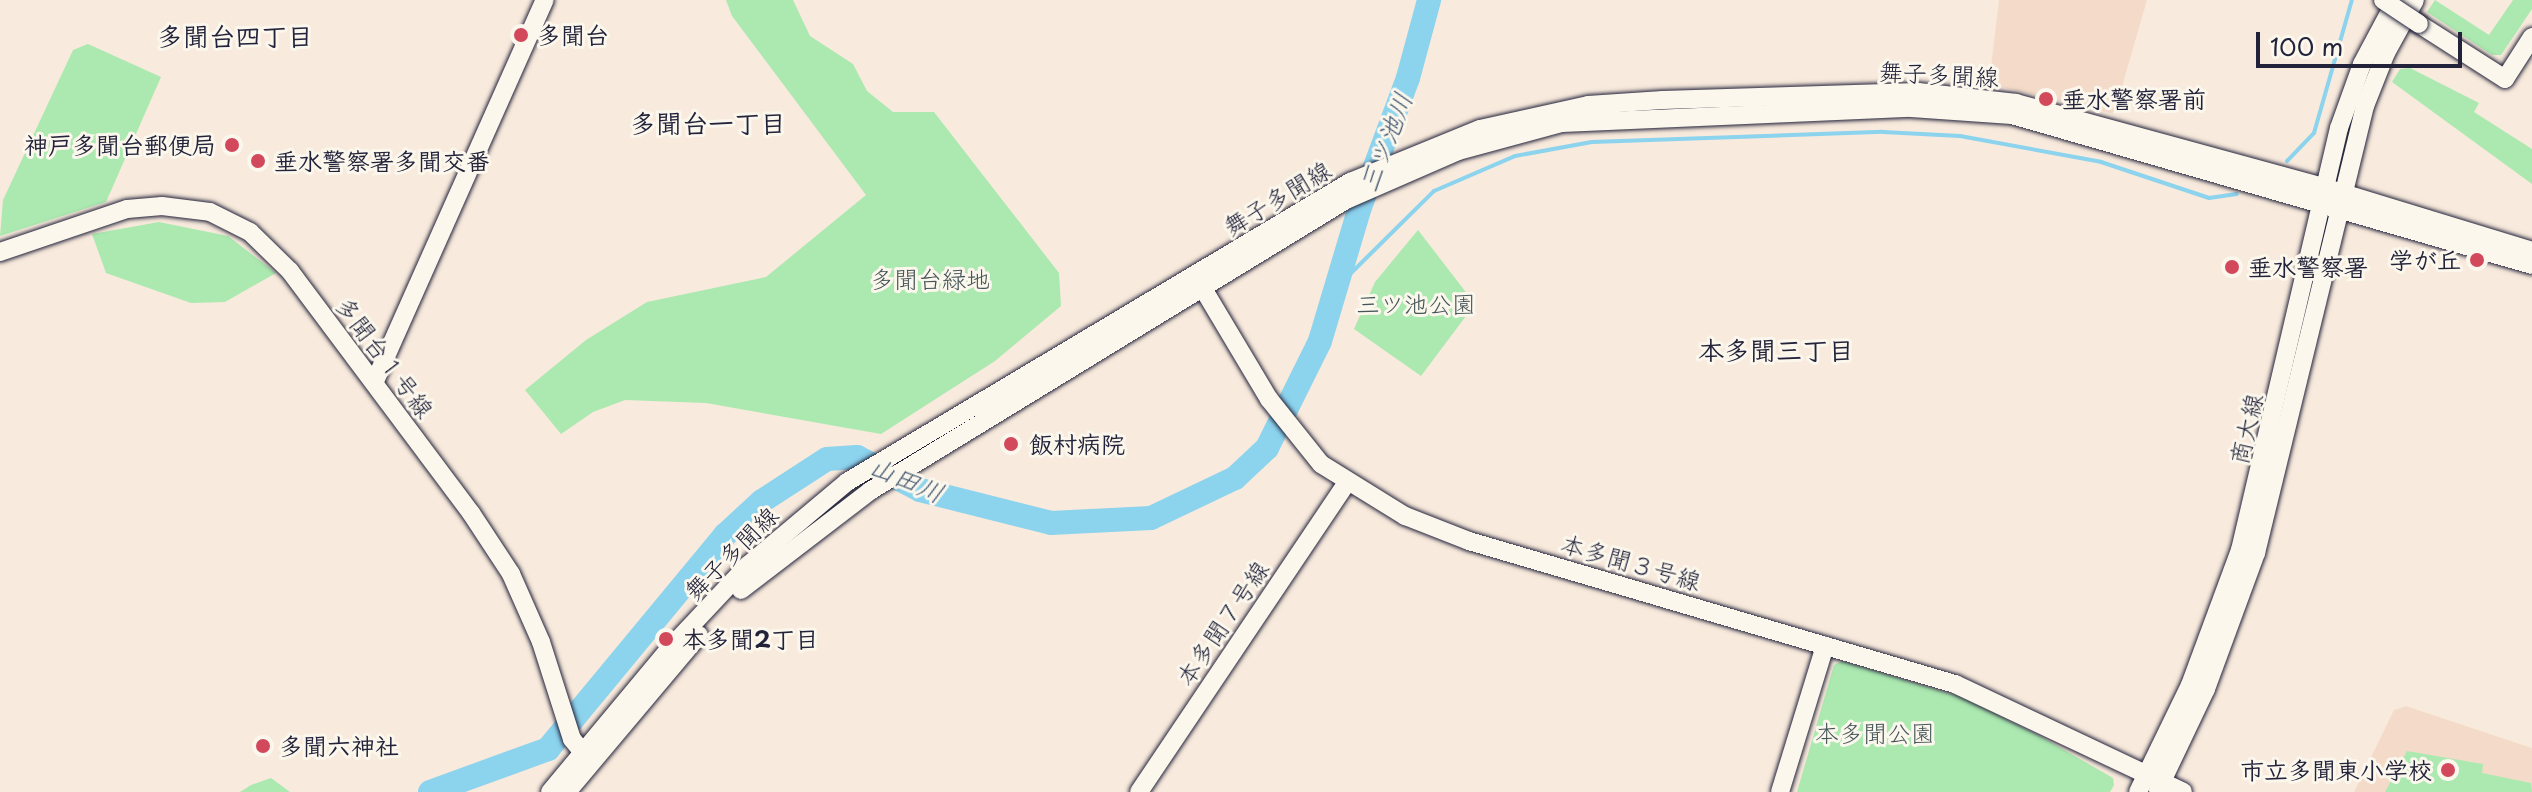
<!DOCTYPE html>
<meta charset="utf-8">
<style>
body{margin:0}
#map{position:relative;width:2532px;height:792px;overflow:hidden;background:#f8eadc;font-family:"Playpen Sans","Klee One",sans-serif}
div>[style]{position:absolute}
.built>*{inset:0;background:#f4dbc9}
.green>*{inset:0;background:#abe9b0}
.stream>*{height:4px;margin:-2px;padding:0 2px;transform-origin:2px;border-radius:2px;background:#8cd3ee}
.river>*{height:24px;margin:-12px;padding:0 12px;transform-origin:12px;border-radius:12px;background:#8cd3ee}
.roads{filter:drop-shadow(0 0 2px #22223b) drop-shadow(0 0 2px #22223b)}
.minor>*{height:18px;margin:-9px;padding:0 9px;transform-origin:9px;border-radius:9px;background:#fbf7ec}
.bridges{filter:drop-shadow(0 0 2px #22223b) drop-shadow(0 0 2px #22223b)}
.minor-bridge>*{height:18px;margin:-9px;padding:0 9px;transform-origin:9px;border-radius:9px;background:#fbf7ec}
.dots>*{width:22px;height:22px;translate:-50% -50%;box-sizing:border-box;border:4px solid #fbf7ec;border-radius:50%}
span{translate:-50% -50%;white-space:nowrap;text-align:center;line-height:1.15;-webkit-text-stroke:6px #fbf7ec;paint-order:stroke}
.poi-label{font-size:24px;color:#22223b;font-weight:700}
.left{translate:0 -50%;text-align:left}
.right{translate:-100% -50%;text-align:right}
.street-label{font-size:24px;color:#22223b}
.park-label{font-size:24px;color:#445458}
.neighbourhood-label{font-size:26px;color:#22223b;font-weight:700}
.water-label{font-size:26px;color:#425771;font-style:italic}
.scale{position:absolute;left:2256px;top:32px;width:206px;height:36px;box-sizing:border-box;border:4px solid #22223b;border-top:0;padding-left:10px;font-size:24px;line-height:28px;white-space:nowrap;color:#22223b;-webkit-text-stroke:6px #fbf7ec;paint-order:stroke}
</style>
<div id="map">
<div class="built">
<i style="clip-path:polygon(1999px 0,2147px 0,2114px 114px,1989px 84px)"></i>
<i style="clip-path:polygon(2406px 706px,2532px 748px,2532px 792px,2354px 792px,2394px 710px)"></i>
</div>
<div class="green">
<i style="clip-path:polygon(726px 0,793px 0,810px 36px,853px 64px,867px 91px,893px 112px,934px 112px,1059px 273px,1061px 306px,995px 361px,881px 434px,706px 403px,625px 400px,593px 412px,561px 434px,525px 390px,586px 340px,647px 302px,766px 277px,866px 195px,732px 16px)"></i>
<i style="clip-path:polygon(2435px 0,2489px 35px,2513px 0,2532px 0,2532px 9px,2501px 55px,2492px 55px,2427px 12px)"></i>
<i style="clip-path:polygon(88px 44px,161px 77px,106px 202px,0 236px,3px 200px,73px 50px)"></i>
<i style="clip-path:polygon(2410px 68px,2479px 103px,2474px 112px,2532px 149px,2532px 184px,2392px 82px,2400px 69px)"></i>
<i style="clip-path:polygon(159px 222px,228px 236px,276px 273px,225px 302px,191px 303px,106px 273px,92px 234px)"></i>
<i style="clip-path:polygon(1418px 230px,1475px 304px,1421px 376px,1354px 329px,1375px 282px)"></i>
<i style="clip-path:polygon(1842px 661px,1961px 697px,2040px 736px,2113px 778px,2114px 785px,2110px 792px,1797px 792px,1834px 665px)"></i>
<i style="clip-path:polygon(2407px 751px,2483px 764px,2482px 773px,2531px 783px,2532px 792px,2385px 792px)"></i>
<i style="clip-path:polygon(271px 778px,290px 792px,240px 792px,251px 785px)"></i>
</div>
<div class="stream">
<i style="left:2287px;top:161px;width:39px;rotate:-46deg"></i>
<i style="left:2314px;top:133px;width:138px;rotate:-74.1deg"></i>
<i style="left:1341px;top:283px;width:131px;rotate:-44.7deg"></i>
<i style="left:1434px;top:191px;width:88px;rotate:-23.4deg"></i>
<i style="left:1515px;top:156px;width:78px;rotate:-10.3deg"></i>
<i style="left:1592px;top:142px;width:291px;rotate:-2deg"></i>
<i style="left:1883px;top:132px;width:77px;rotate:3deg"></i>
<i style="left:1960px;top:136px;width:143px;rotate:10.4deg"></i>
<i style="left:2101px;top:162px;width:114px;rotate:18.4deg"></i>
<i style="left:2209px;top:198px;width:28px;rotate:-8deg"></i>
</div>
<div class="river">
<i style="left:430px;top:792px;width:126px;rotate:-20deg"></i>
<i style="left:548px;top:749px;width:278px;rotate:-50.4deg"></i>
<i style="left:725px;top:535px;width:50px;rotate:-42.6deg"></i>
<i style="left:762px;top:501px;width:77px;rotate:-32.9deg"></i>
<i style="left:827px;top:459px;width:30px;rotate:-4deg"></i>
<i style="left:857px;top:457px;width:71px;rotate:27.6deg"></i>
<i style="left:920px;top:490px;width:135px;rotate:14.1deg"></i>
<i style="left:1051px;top:523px;width:100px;rotate:-2.9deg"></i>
<i style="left:1151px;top:518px;width:93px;rotate:-25.5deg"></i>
<i style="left:1235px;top:478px;width:44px;rotate:-43.2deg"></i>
<i style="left:1267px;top:448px;width:119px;rotate:-63.6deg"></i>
<i style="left:1320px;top:341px;width:140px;rotate:-73.4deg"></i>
<i style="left:1360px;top:207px;width:138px;rotate:-69.6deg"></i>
<i style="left:1408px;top:78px;width:81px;rotate:-74.9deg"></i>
</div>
<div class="roads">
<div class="minor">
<i style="left:2419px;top:24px;width:102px;rotate:32.6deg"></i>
<i style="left:2505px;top:79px;width:50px;rotate:-57.3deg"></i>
<i style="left:0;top:252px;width:134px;rotate:-18.7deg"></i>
<i style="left:127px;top:209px;width:35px;rotate:-5deg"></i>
<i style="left:162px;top:206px;width:48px;rotate:7.1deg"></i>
<i style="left:210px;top:212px;width:45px;rotate:26.6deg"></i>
<i style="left:250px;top:232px;width:56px;rotate:44.3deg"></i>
<i style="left:290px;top:271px;width:302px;rotate:53.2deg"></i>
<i style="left:471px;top:513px;width:73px;rotate:56.7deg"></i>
<i style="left:511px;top:574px;width:74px;rotate:66.2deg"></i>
<i style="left:541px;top:642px;width:102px;rotate:72.3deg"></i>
<i style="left:572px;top:739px;width:27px;rotate:51deg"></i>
<i style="left:1198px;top:280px;width:139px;rotate:59.2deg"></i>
<i style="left:1269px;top:399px;width:83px;rotate:51.3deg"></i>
<i style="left:1321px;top:464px;width:99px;rotate:31.8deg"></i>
<i style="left:1405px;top:516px;width:69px;rotate:21.3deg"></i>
<i style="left:1469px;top:541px;width:507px;rotate:16.4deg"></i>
<i style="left:1955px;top:684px;width:252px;rotate:25.3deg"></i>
<i style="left:375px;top:381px;width:417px;rotate:-66deg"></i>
<i style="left:741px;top:590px;width:163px;rotate:-37.5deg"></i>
<i style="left:870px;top:491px;width:558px;rotate:-31.44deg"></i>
<i style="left:1346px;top:200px;width:122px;rotate:-23.6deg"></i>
<i style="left:1458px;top:151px;width:108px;rotate:-15.1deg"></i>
<i style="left:1562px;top:123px;width:349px;rotate:-2.5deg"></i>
<i style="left:1911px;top:108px;width:101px;rotate:4deg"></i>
<i style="left:2012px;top:115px;width:541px;rotate:16.09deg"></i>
<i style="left:2158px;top:790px;width:112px;rotate:-64.6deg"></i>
<i style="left:2206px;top:689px;width:145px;rotate:-69.8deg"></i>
<i style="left:2256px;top:553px;width:460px;rotate:-76.3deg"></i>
<i style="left:2365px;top:106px;width:57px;rotate:-68.4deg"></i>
<i style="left:2386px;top:53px;width:60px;rotate:-61.3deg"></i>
<i style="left:550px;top:792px;width:187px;rotate:-50.2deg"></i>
<i style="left:670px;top:648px;width:114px;rotate:-46.8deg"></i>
<i style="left:748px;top:565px;width:129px;rotate:-40deg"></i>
<i style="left:847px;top:482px;width:586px;rotate:-30.81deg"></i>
<i style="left:1350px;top:182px;width:140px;rotate:-22.2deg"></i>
<i style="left:1480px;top:129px;width:111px;rotate:-12.5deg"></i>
<i style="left:1588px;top:105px;width:75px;rotate:-3.8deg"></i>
<i style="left:1663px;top:100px;width:255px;rotate:-1.8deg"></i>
<i style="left:1918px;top:92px;width:99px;rotate:6.4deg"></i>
<i style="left:2016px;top:103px;width:318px;rotate:15.3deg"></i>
<i style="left:2323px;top:187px;width:219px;rotate:17deg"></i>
<i style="left:567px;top:792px;width:205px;rotate:-49.9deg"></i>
<i style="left:1139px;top:792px;width:372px;rotate:-56.1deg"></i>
<i style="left:1780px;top:792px;width:153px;rotate:-72.9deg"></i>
<i style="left:2138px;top:792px;width:119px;rotate:-64.1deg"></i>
<i style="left:2190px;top:685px;width:144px;rotate:-69.7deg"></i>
<i style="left:2240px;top:550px;width:433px;rotate:-76.8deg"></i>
<i style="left:2339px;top:128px;width:68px;rotate:-70.2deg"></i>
<i style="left:2362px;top:64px;width:72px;rotate:-62deg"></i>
</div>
</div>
<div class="bridges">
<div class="minor-bridge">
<i style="left:2383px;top:0;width:43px;rotate:33.7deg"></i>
</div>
</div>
<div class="dots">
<i style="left:521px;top:35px;background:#d1495b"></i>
<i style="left:2046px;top:99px;background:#d1495b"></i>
<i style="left:232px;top:145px;background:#d1495b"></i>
<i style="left:258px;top:161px;background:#d1495b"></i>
<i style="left:2477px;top:260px;background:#d1495b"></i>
<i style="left:2232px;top:267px;background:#d1495b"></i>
<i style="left:1011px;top:444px;background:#d1495b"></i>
<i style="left:666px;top:639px;background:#d1495b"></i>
<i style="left:263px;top:746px;background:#d1495b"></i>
<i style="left:2448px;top:770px;background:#d1495b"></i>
</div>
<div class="poi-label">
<span class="left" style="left:537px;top:35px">多聞台</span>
<span class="left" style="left:2062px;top:99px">垂水警察署前</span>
<span class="right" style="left:216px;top:145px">神戸多聞台郵便局</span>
<span class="left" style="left:274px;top:161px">垂水警察署多聞交番</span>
<span class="right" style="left:2461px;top:260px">学が丘</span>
<span class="left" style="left:2248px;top:267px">垂水警察署</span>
<span class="left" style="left:1029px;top:444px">飯村病院</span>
<span class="left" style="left:682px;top:639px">本多聞2丁目</span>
<span class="left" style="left:279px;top:746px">多聞六神社</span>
<span class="right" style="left:2432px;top:770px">市立多聞東小学校</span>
</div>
<div class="street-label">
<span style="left:1939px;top:74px;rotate:3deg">舞子多聞線</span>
<span style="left:1277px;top:198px;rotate:-31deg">舞子多聞線</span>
<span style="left:385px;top:357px;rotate:53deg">多聞台１号線</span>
<span style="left:2246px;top:429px;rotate:-77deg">商大線</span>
<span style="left:731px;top:553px;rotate:-45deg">舞子多聞線</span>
<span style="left:1631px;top:562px;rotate:16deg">本多聞３号線</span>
<span style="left:1222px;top:623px;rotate:-56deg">本多聞７号線</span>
</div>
<div class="park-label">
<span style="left:930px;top:279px">多聞台緑地</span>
<span style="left:1416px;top:304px">三ツ池公園</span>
<span style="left:1875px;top:733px">本多聞公園</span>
</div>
<div class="neighbourhood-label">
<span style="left:235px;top:36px">多聞台四丁目</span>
<span style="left:708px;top:123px">多聞台一丁目</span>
<span style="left:1776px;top:350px">本多聞三丁目</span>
</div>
<div class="water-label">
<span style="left:1385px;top:142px;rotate:-69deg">三ツ池川</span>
<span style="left:907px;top:479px;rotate:23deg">山田川</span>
</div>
<div class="scale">100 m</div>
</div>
